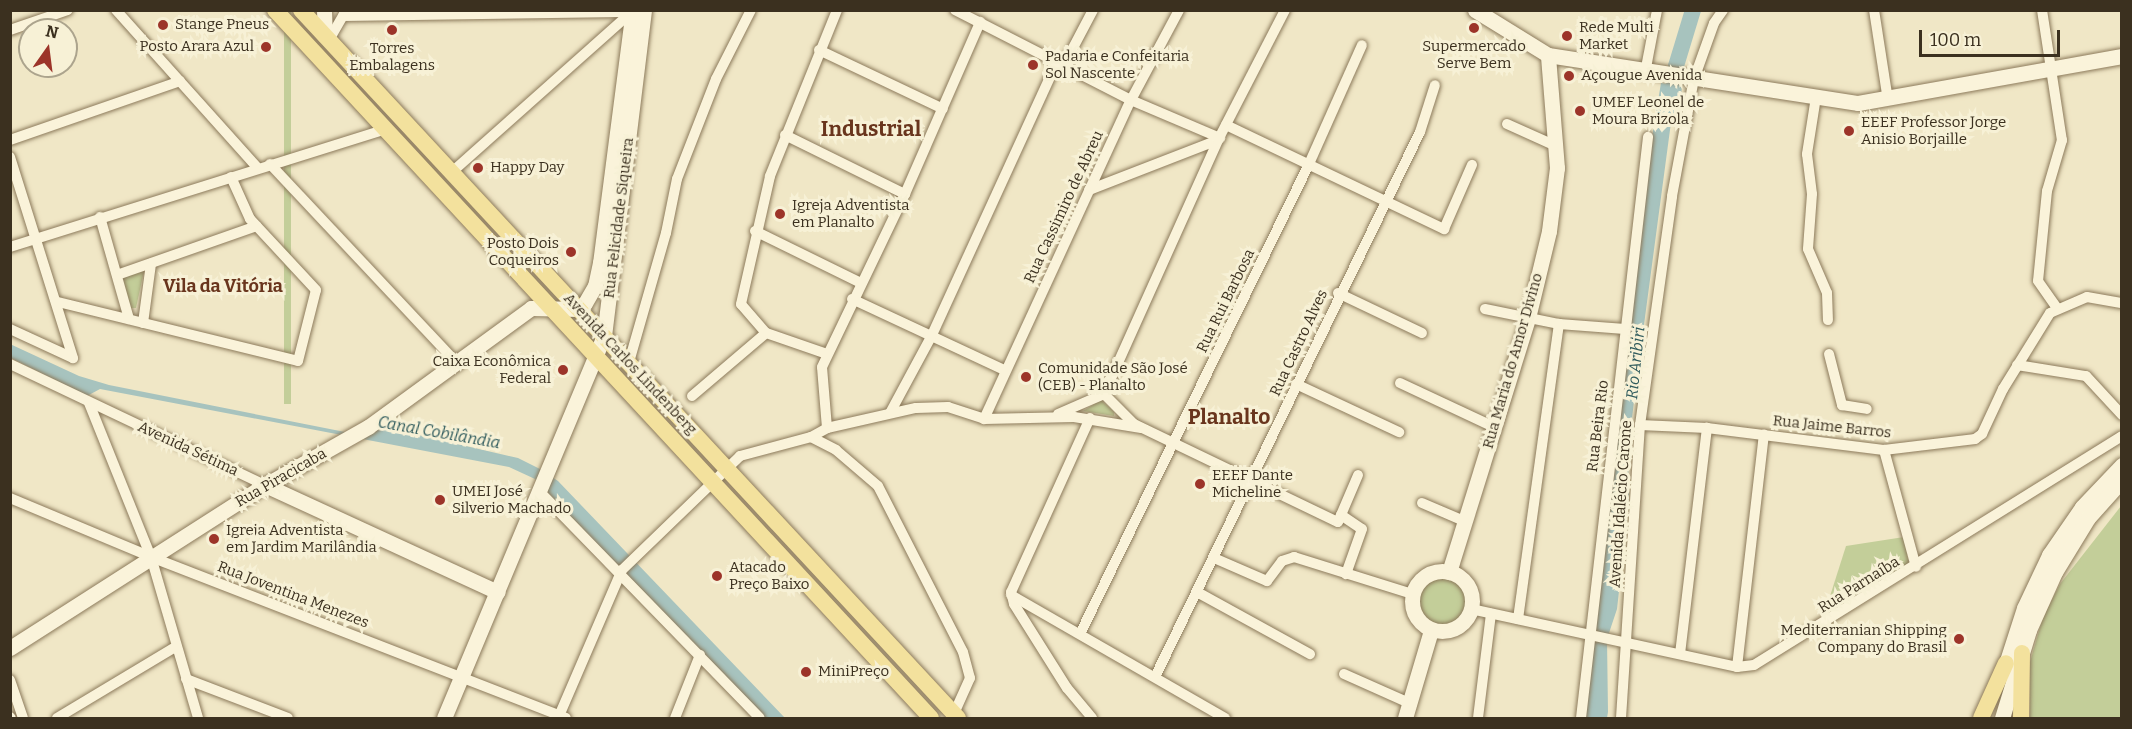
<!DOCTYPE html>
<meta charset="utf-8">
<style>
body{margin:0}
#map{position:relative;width:2132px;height:729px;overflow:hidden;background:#f0e7c6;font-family:Bitter,serif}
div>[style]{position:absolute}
.green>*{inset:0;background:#c3ce99;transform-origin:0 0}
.round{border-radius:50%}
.water>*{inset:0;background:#a7c3be}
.river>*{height:16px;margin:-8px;padding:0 8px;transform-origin:8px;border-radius:8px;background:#a7c3be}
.roads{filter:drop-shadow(0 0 2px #8c7a5b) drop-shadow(0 0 2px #8c7a5b)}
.street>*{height:10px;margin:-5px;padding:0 5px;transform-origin:5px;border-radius:5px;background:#faf3da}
.secondary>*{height:15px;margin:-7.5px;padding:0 7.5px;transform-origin:7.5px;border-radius:7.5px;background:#faf3da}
.secondary>.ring{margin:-7.5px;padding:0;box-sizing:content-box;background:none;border:15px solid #faf3da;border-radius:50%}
.primary>*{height:16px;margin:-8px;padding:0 8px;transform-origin:8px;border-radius:8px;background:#f3e19d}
.dots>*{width:16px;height:16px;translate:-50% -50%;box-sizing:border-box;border:3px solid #f7f1d6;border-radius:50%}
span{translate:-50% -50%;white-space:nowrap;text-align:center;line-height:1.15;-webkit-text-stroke:6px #f7f1d6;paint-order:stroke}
.poi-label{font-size:15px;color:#3b301f}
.left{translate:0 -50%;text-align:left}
.right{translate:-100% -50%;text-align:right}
.street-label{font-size:15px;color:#3b301f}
.water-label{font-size:16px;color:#2e5a5c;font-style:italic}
.quarter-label{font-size:18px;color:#69351d;font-weight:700}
.district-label{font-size:21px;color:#69351d;font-weight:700}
.frame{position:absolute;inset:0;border:12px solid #3b301f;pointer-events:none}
.north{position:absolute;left:18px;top:18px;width:60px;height:60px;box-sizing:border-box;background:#f7f1d6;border:2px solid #aca48d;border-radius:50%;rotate:14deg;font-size:16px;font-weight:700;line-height:24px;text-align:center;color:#3b301f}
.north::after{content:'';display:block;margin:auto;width:21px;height:27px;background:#9c3429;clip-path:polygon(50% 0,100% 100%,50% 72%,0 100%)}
.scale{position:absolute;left:1919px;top:30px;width:141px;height:27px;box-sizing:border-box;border:3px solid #3b301f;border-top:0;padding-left:8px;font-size:18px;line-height:21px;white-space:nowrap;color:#3b301f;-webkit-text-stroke:4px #f7f1d6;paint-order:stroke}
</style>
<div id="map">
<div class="green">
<i style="left:284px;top:11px;width:7px;height:393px"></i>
<i style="clip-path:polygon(144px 271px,136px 308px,128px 308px,121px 275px)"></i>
<i style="clip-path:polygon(1101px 400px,1114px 412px,1114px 416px,1083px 411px)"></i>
<i style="clip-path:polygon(2121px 506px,2121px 718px,2030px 718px,2030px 662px,2043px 617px,2060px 584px)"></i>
<i style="clip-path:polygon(1904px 537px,1909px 564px,1824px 615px,1846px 546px)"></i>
<i class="round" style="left:1418px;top:578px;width:50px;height:50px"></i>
</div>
<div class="water">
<i style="clip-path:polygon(1661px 83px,1676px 85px,1635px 392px,1628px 454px,1629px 502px,1617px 609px,1607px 639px,1608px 712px,1607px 718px,1584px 718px,1647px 167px)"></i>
<i style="clip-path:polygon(10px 344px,79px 376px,109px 385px,345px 432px,393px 429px,518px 458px,540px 469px,558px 481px,785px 718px,764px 718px,535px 479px,509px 467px,100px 389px,87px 396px,11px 358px)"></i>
</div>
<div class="river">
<i style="left:1672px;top:106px;width:40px;rotate:-84.3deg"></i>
<i style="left:1676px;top:66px;width:59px;rotate:-73.1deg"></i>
</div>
<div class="roads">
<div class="street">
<i style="left:116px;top:10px;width:212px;rotate:48.1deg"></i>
<i style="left:955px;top:10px;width:198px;rotate:27.1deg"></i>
<i style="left:1131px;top:100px;width:97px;rotate:23.1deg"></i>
<i style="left:1874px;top:10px;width:91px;rotate:81.2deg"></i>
<i style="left:2042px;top:10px;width:132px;rotate:81.3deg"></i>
<i style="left:2062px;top:140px;width:53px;rotate:106.4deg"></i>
<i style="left:2047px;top:191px;width:90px;rotate:95.7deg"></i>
<i style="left:2038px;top:281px;width:32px;rotate:55deg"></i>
<i style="left:343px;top:16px;width:296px;rotate:-0.8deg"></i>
<i style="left:10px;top:30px;width:61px;rotate:-19deg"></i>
<i style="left:329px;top:40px;width:34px;rotate:-60deg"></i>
<i style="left:819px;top:50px;width:137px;rotate:25.4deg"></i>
<i style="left:1064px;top:65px;width:62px;rotate:-62.2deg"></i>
<i style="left:1645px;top:73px;width:64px;rotate:-79.2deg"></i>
<i style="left:1816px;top:97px;width:58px;rotate:99deg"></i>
<i style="left:1807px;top:154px;width:40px;rotate:82.9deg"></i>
<i style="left:1812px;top:194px;width:55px;rotate:94.2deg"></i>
<i style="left:1808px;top:249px;width:48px;rotate:66.6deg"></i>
<i style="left:1827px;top:293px;width:27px;rotate:88deg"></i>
<i style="left:1507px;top:124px;width:54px;rotate:24.2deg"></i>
<i style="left:1226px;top:125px;width:242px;rotate:25.5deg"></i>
<i style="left:1444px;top:229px;width:70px;rotate:-66.4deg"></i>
<i style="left:785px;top:135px;width:134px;rotate:26.2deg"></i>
<i style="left:10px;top:140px;width:180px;rotate:-19.1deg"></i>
<i style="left:10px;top:157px;width:211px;rotate:72.6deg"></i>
<i style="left:270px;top:164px;width:272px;rotate:46.8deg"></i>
<i style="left:452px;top:172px;width:242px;rotate:-41.7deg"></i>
<i style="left:1089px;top:190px;width:138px;rotate:-21.2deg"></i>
<i style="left:100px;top:217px;width:106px;rotate:74.1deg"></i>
<i style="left:755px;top:231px;width:118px;rotate:26.1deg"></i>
<i style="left:10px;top:247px;width:392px;rotate:-17.4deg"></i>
<i style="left:117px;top:275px;width:148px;rotate:-19.3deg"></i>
<i style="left:1338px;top:293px;width:93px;rotate:25.5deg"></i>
<i style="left:852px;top:299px;width:168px;rotate:25deg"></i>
<i style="left:58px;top:302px;width:247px;rotate:13.8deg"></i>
<i style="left:298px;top:361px;width:73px;rotate:-75.8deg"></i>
<i style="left:316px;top:290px;width:97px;rotate:-132.9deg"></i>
<i style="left:250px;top:219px;width:46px;rotate:-114.3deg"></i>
<i style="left:1485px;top:309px;width:76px;rotate:11.5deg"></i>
<i style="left:1559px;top:324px;width:66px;rotate:4.3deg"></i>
<i style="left:143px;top:323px;width:60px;rotate:-82.3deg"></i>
<i style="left:10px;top:329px;width:69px;rotate:24.7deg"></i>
<i style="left:827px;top:354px;width:65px;rotate:-161deg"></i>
<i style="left:766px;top:333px;width:38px;rotate:-131deg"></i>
<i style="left:741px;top:304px;width:131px;rotate:-77.2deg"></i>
<i style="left:770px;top:176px;width:179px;rotate:-68deg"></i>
<i style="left:1829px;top:354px;width:53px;rotate:75.7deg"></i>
<i style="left:1842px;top:405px;width:25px;rotate:9deg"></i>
<i style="left:629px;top:362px;width:134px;rotate:-74deg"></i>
<i style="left:666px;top:233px;width:55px;rotate:-78.5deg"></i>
<i style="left:677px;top:179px;width:107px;rotate:-68.7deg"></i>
<i style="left:716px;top:79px;width:77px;rotate:-63.1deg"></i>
<i style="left:10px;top:364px;width:282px;rotate:25.4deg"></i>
<i style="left:2017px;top:365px;width:70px;rotate:9.1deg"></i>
<i style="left:2086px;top:376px;width:53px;rotate:47.3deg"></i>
<i style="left:1400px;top:383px;width:104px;rotate:25.1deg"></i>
<i style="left:1296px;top:384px;width:114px;rotate:25deg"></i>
<i style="left:1104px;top:394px;width:278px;rotate:-65.8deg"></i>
<i style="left:1218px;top:140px;width:146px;rotate:-62.7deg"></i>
<i style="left:1104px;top:394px;width:42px;rotate:45deg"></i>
<i style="left:1134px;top:424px;width:226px;rotate:25.7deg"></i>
<i style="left:1338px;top:522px;width:51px;rotate:-66.9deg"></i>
<i style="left:692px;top:396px;width:97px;rotate:-40.4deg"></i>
<i style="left:89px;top:403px;width:166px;rotate:68.1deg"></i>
<i style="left:151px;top:557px;width:168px;rotate:73.7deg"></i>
<i style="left:890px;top:413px;width:86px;rotate:-61.7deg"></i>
<i style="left:931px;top:337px;width:302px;rotate:-65.4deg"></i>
<i style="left:1058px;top:414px;width:50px;rotate:-23.5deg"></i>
<i style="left:1090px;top:418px;width:191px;rotate:114.4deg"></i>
<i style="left:1011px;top:592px;width:12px;rotate:76deg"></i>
<i style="left:1014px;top:604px;width:99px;rotate:57.8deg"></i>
<i style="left:1067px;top:688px;width:39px;rotate:50deg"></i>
<i style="left:984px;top:419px;width:351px;rotate:-65.3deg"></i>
<i style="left:1131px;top:100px;width:102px;rotate:-61.9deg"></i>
<i style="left:1640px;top:425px;width:67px;rotate:2.6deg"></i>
<i style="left:1707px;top:428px;width:178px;rotate:7.1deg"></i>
<i style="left:1884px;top:450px;width:92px;rotate:-6.9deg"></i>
<i style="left:1975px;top:439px;width:9px;rotate:-36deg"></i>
<i style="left:1982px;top:434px;width:50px;rotate:-65deg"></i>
<i style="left:2003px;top:389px;width:89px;rotate:-58.3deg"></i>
<i style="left:2050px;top:313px;width:40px;rotate:-23.4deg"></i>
<i style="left:2087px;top:297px;width:36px;rotate:10deg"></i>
<i style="left:827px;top:428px;width:61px;rotate:-94.7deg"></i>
<i style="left:822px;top:367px;width:192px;rotate:-64.4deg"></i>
<i style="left:905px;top:194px;width:188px;rotate:-66.4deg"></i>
<i style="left:811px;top:437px;width:28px;rotate:27deg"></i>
<i style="left:836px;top:450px;width:55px;rotate:40.6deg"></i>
<i style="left:878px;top:486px;width:186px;rotate:62.9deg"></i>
<i style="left:963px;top:652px;width:27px;rotate:75deg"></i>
<i style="left:970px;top:678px;width:44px;rotate:114.2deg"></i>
<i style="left:1884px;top:450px;width:121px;rotate:74.7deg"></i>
<i style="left:540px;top:492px;width:315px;rotate:45.8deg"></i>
<i style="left:10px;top:498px;width:153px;rotate:22.7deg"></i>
<i style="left:151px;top:557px;width:445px;rotate:21.2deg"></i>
<i style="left:1422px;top:503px;width:46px;rotate:23.2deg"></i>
<i style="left:1341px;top:515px;width:25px;rotate:34deg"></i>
<i style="left:1362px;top:529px;width:48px;rotate:109.6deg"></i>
<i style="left:1214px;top:558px;width:58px;rotate:23.5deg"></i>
<i style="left:1267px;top:581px;width:25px;rotate:-53deg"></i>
<i style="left:1282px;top:561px;width:13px;rotate:-18deg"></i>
<i style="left:1294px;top:557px;width:124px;rotate:17.4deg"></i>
<i style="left:1197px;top:592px;width:129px;rotate:28.8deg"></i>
<i style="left:1011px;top:595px;width:247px;rotate:29.9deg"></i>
<i style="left:1471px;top:609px;width:272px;rotate:12.3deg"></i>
<i style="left:1737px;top:667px;width:17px;rotate:-7deg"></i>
<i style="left:1754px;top:665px;width:433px;rotate:-31.9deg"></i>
<i style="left:1518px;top:619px;width:298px;rotate:-82.1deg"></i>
<i style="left:1080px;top:634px;width:523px;rotate:-64.02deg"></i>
<i style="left:1309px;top:164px;width:130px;rotate:-66deg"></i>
<i style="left:1680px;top:654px;width:228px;rotate:-83.2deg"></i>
<i style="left:1737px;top:667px;width:234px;rotate:-83.4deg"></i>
<i style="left:1344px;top:674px;width:71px;rotate:24deg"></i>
<i style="left:1155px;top:677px;width:606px;rotate:-64.07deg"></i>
<i style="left:1420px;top:132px;width:49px;rotate:-72.3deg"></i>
<i style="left:186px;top:679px;width:109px;rotate:20.9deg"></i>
<i style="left:10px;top:680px;width:40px;rotate:71.1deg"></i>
<i style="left:559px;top:716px;width:159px;rotate:-66.7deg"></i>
<i style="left:622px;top:570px;width:164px;rotate:-44deg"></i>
<i style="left:740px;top:456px;width:73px;rotate:-15deg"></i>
<i style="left:811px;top:437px;width:18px;rotate:-29deg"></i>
<i style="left:827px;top:428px;width:91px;rotate:-12.7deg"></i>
<i style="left:916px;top:408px;width:32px;rotate:-2deg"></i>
<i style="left:948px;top:407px;width:38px;rotate:18deg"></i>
<i style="left:984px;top:419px;width:90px;rotate:-1.3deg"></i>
<i style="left:1074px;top:417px;width:68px;rotate:9.3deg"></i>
<i style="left:10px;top:717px;width:1px;rotate:45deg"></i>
<i style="left:57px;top:718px;width:138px;rotate:-31deg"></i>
<i style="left:675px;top:718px;width:68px;rotate:-68.4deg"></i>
<i style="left:1478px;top:718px;width:105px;rotate:-82.9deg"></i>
<i style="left:1581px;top:718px;width:585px;rotate:-83.42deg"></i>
<i style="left:1621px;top:718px;width:294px;rotate:-86.3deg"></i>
<i style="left:1640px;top:425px;width:231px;rotate:-82deg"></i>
<i style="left:1672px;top:196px;width:119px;rotate:-79.4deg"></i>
<i style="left:1694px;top:79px;width:59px;rotate:-70.3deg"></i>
<i style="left:1714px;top:23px;width:16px;rotate:-55deg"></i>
</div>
<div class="secondary">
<i style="left:324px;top:10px;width:26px;rotate:88deg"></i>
<i style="left:1475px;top:10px;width:86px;rotate:31.7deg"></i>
<i style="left:1548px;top:55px;width:314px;rotate:8.8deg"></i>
<i style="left:1858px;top:103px;width:268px;rotate:-10.1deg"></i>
<i style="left:265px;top:485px;width:256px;rotate:24.7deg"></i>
<i class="ring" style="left:1412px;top:571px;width:45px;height:45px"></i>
<i style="left:1449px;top:572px;width:266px;rotate:-72.7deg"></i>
<i style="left:1528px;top:318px;width:89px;rotate:-76.4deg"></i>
<i style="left:1549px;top:231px;width:64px;rotate:-82.8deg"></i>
<i style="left:1557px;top:168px;width:113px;rotate:-94.6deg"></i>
<i style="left:10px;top:648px;width:303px;rotate:-32.6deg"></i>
<i style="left:265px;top:485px;width:118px;rotate:-29.4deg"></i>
<i style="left:368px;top:427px;width:202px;rotate:-36.1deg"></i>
<i style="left:531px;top:308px;width:48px;rotate:1.2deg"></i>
<i style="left:579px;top:309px;width:8px;rotate:-45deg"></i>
<i style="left:585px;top:303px;width:20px;rotate:-60deg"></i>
<i style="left:595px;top:286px;width:24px;rotate:-78deg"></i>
<i style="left:600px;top:263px;width:255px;rotate:-82.6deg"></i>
<i style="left:2003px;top:673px;width:68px;rotate:-72.1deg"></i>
<i style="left:2024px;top:608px;width:59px;rotate:-64.7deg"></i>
<i style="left:2049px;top:555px;width:58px;rotate:-55.5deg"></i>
<i style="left:2082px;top:507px;width:58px;rotate:-46.4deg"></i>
<i style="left:444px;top:718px;width:414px;rotate:-67.3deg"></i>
<i style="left:604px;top:336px;width:328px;rotate:-83deg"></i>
<i style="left:1405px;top:718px;width:92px;rotate:-73.5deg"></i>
<i style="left:2002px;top:718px;width:92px;rotate:-72.9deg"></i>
<i style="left:2029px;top:630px;width:64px;rotate:-65.9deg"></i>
<i style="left:2055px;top:572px;width:63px;rotate:-58.6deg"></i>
<i style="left:2088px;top:518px;width:51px;rotate:-48.2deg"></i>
</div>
<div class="primary">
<i style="left:275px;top:10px;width:965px;rotate:47.18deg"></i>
<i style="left:301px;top:10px;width:966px;rotate:47.14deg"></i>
<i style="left:1981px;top:718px;width:60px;rotate:-65.6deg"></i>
<i style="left:2021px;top:718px;width:65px;rotate:-89.1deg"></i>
</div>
</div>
<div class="dots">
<i style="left:163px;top:25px;background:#9c3429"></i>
<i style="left:1474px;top:28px;background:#9c3429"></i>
<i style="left:392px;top:30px;background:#9c3429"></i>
<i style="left:1567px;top:36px;background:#9c3429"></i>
<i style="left:266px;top:47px;background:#9c3429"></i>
<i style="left:1033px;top:65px;background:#9c3429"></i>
<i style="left:1569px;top:76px;background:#9c3429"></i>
<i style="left:1580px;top:111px;background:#9c3429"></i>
<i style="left:1849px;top:131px;background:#9c3429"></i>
<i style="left:478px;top:168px;background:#9c3429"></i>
<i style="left:780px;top:214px;background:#9c3429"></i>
<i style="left:571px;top:252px;background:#9c3429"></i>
<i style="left:563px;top:370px;background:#9c3429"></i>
<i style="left:1026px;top:377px;background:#9c3429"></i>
<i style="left:1200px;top:484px;background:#9c3429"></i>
<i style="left:440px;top:500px;background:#9c3429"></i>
<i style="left:214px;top:539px;background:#9c3429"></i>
<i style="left:717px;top:576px;background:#9c3429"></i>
<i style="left:1959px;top:639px;background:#9c3429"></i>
<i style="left:806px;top:672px;background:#9c3429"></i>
</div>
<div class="poi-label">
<span class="left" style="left:175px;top:25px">Stange Pneus</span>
<span class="left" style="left:1579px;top:36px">Rede Multi<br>Market</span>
<span style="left:1474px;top:55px">Supermercado<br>Serve Bem</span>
<span class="right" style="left:254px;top:47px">Posto Arara Azul</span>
<span style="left:392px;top:57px">Torres<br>Embalagens</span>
<span class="left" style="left:1045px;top:65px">Padaria e Confeitaria<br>Sol Nascente</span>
<span class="left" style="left:1581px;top:76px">Açougue Avenida</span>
<span class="left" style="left:1592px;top:111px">UMEF Leonel de<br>Moura Brizola</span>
<span class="left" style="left:1861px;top:131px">EEEF Professor Jorge<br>Anisio Borjaille</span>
<span class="left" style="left:490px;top:168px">Happy Day</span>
<span class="left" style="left:792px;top:214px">Igreja Adventista<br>em Planalto</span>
<span class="right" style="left:559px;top:252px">Posto Dois<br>Coqueiros</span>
<span class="right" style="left:551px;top:370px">Caixa Econômica<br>Federal</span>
<span class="left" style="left:1038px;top:377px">Comunidade São José<br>(CEB) - Planalto</span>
<span class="left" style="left:1212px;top:484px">EEEF Dante<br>Micheline</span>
<span class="left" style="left:452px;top:500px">UMEI José<br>Silverio Machado</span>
<span class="left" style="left:226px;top:539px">Igreja Adventista<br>em Jardim Marilândia</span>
<span class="left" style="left:729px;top:576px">Atacado<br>Preço Baixo</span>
<span class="right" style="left:1947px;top:639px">Mediterranian Shipping<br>Company do Brasil</span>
<span class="left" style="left:818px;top:672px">MiniPreço</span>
</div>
<div class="street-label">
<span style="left:1064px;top:207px;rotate:-65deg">Rua Cassimiro de Abreu</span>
<span style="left:619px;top:218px;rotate:-83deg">Rua Felicidade Siqueira</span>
<span style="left:1226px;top:301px;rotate:-64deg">Rua Rui Barbosa</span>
<span style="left:1299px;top:343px;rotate:-65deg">Rua Castro Alves</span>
<span style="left:1513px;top:361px;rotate:-74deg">Rua Maria do Amor Divino</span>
<span style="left:630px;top:364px;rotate:47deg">Avenida Carlos Lindenberg</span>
<span style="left:1598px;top:426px;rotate:-83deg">Rua Beira Rio</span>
<span style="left:1832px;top:427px;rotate:6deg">Rua Jaime Barros</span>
<span style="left:188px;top:449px;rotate:25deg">Avenida Sétima</span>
<span style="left:281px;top:478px;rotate:-30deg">Rua Piracicaba</span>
<span style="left:1621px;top:504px;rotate:-86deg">Avenida Idalécio Carone</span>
<span style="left:1859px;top:585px;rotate:-32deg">Rua Parnaíba</span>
<span style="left:293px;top:595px;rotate:21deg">Rua Joventina Menezes</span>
</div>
<div class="water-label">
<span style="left:1636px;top:363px;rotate:-84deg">Rio Aribiri</span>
<span style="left:439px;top:433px;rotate:10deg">Canal Cobilândia</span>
</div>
<div class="quarter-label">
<span style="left:223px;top:286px">Vila da Vitória</span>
</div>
<div class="district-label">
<span style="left:871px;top:129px">Industrial</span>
<span style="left:1229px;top:417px">Planalto</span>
</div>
<div class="frame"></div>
<div class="north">N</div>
<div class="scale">100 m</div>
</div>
